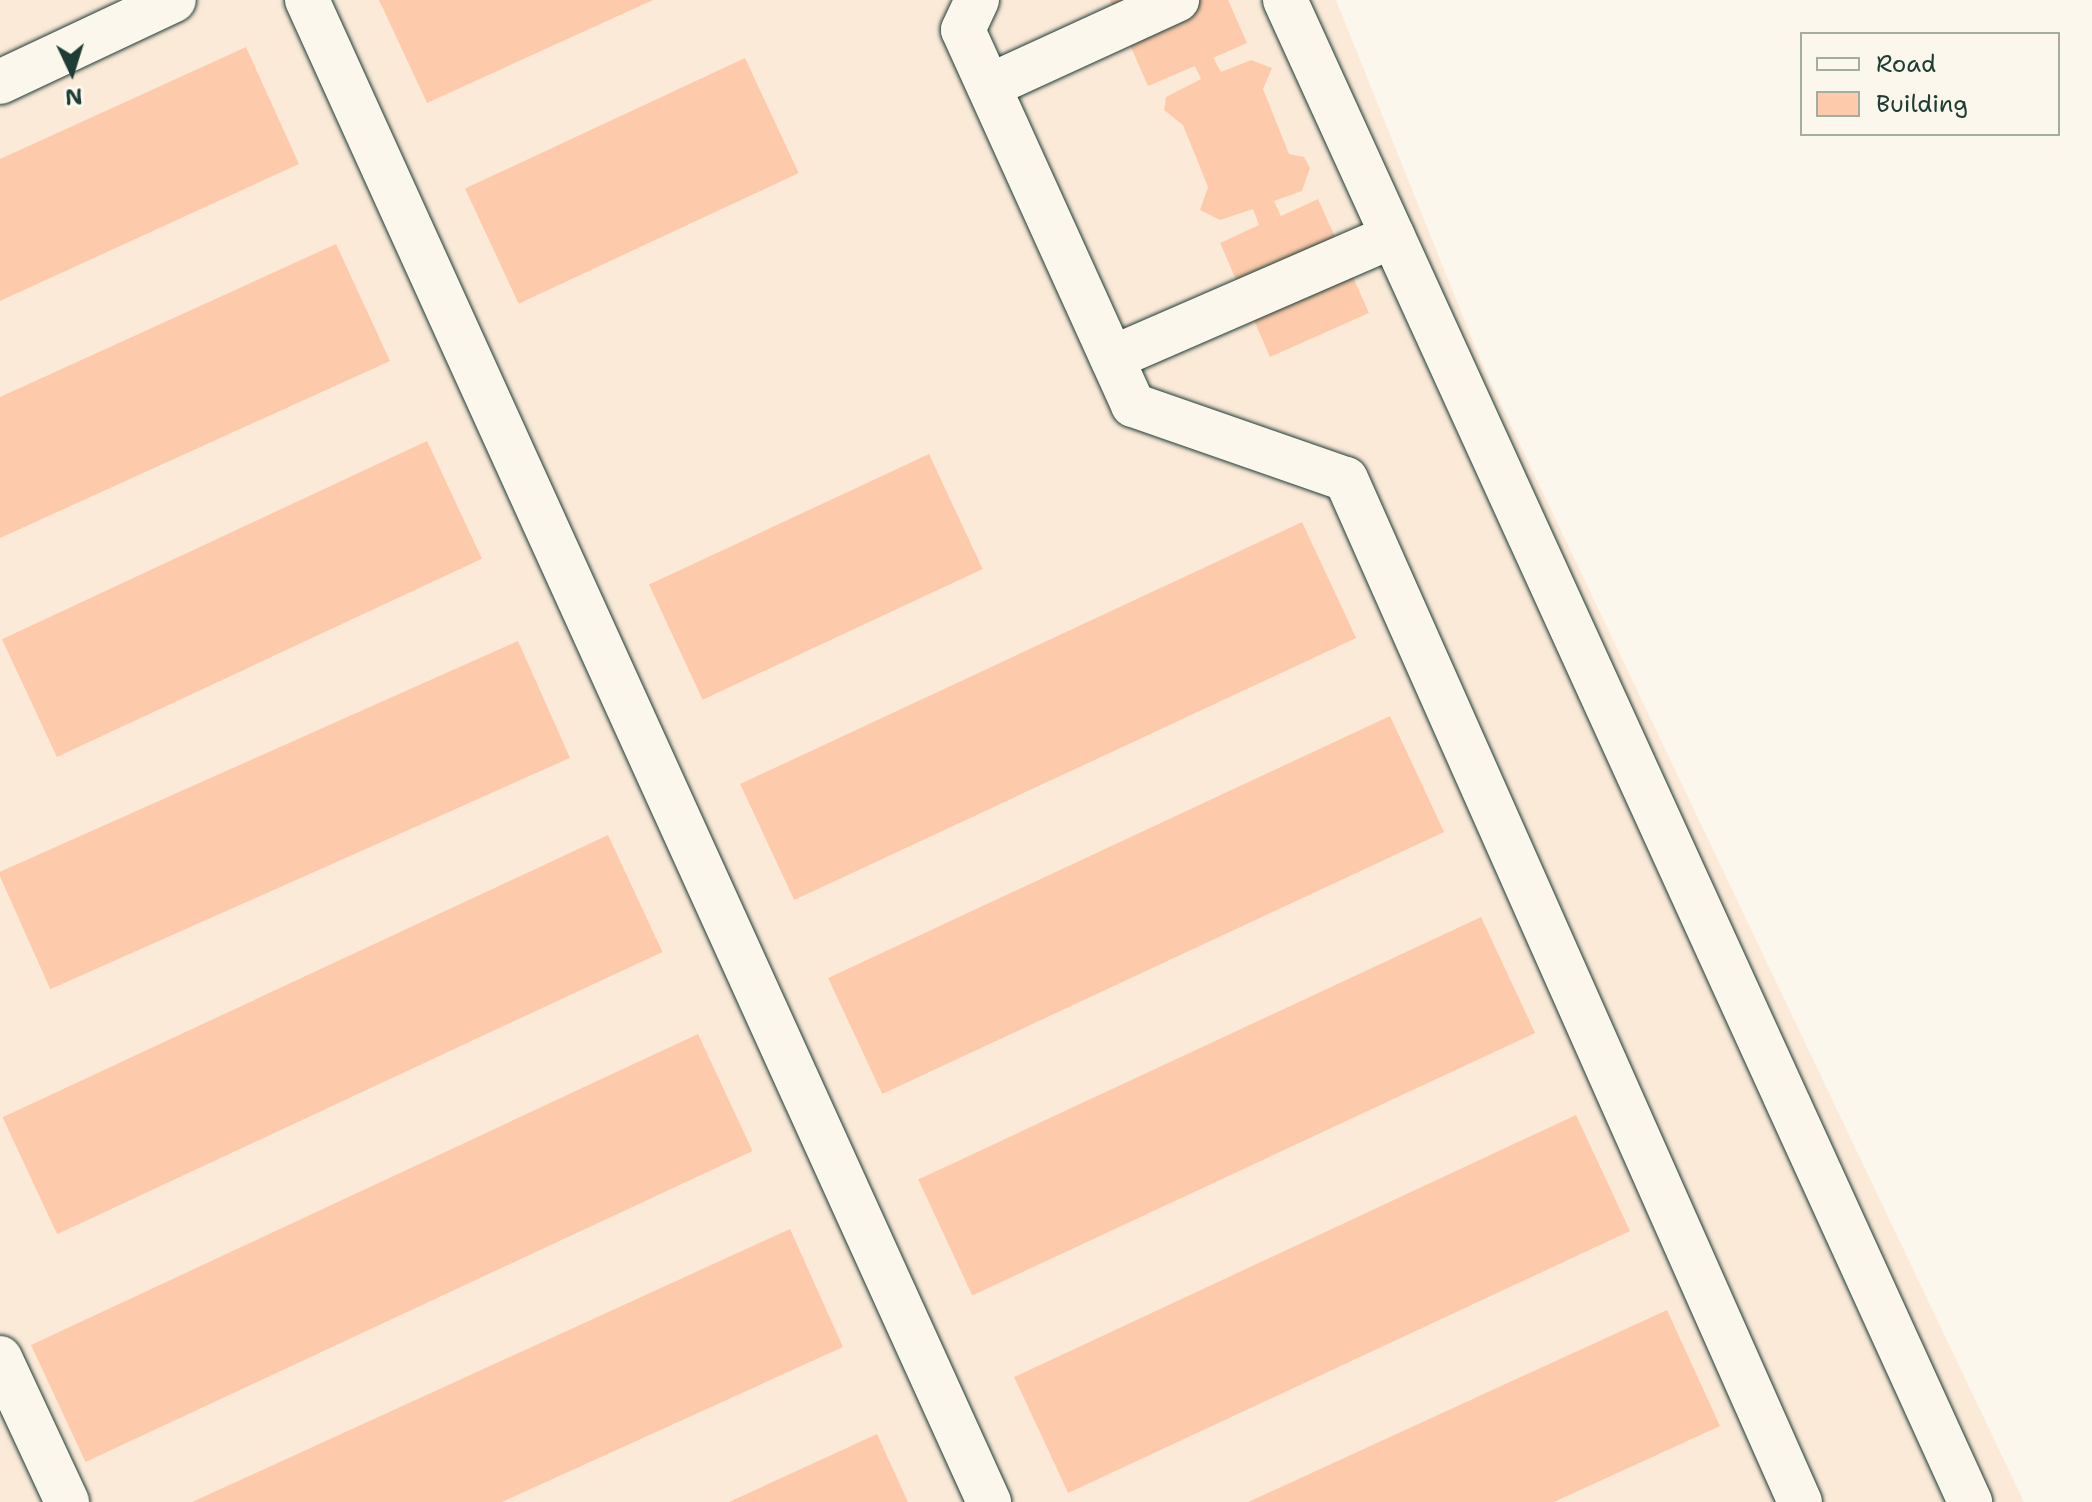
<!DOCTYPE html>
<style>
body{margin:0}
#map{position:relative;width:2092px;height:1502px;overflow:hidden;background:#fbf7ec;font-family:"Shantell Sans",sans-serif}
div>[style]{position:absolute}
.built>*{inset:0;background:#fcead9}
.building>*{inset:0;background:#fdcbac;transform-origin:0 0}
.roads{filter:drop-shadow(0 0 2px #1f3d34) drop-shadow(0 0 2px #1f3d34)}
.minor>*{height:44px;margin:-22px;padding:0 22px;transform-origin:22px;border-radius:22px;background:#fbf7ec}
span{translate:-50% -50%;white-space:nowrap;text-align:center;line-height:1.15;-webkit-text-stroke:7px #fbf7ec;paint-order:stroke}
.legend{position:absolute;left:1800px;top:32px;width:260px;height:104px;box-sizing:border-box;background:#fbf7ec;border:2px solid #a3ada2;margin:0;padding:10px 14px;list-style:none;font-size:24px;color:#1f3d34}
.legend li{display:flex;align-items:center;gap:16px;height:40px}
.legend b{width:40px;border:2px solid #a3ada2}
.north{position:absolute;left:32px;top:32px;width:80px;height:80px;-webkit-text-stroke:6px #fbf7ec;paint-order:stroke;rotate:176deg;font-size:22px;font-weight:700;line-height:32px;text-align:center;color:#1f3d34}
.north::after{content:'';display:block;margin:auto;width:28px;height:36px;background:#1f3d34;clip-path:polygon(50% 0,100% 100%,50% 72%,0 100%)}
</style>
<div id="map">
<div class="built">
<i style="clip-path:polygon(0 0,1336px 0,1484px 369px,2024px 1502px,0 1502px)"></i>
</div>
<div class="building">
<i style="clip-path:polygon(379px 0,653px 0,427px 103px)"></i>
<i style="clip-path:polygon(1110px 0,1228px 0,1247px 43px,1213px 58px,1221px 72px,1251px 60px,1272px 68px,1263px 89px,1289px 154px,1304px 157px,1310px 168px,1302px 191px,1274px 201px,1281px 216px,1318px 199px,1369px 313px,1270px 357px,1220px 243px,1259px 225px,1253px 209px,1220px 220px,1200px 210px,1208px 187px,1183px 125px,1164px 110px,1166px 97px,1201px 79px,1195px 66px,1148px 86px)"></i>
<i style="clip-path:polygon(246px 47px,299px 164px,0 301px,0 159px)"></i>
<i style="left:745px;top:58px;width:127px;height:309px;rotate:65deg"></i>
<i style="clip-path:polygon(336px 244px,390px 361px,0 538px,0 397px)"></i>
<i style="left:427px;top:441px;width:130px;height:469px;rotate:65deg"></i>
<i style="left:929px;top:454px;width:127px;height:309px;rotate:65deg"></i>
<i style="left:1302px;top:522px;width:128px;height:620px;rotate:65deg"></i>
<i style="left:518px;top:641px;width:128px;height:569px;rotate:66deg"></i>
<i style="left:1390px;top:716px;width:128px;height:620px;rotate:65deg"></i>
<i style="left:608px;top:835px;width:129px;height:668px;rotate:65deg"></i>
<i style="left:1481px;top:917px;width:128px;height:621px;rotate:65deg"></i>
<i style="left:698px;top:1034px;width:129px;height:736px;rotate:65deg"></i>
<i style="left:1576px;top:1115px;width:128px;height:620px;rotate:65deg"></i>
<i style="clip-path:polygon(790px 1229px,843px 1347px,502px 1502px,192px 1502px)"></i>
<i style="clip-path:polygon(1667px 1310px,1720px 1426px,1554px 1502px,1248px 1502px)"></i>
<i style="clip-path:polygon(877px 1434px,908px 1502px,729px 1502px)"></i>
</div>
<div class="roads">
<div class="minor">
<i style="left:307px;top:0;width:1650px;rotate:65.58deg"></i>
<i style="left:977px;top:0;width:33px;rotate:115deg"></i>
<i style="left:963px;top:30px;width:412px;rotate:65.6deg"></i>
<i style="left:1133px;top:405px;width:225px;rotate:19.2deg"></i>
<i style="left:1346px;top:479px;width:1119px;rotate:66.07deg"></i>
<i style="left:1285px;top:0;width:1651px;rotate:65.48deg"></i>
<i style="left:0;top:82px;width:192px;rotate:-25.2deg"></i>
<i style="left:989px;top:86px;width:207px;rotate:-24.6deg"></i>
<i style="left:1112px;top:358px;width:306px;rotate:-23.5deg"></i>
<i style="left:0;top:1358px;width:159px;rotate:65deg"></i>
</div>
</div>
<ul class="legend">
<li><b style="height:10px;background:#fbf7ec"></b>Road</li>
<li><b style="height:22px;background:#fdcbac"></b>Building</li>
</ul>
<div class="north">N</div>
</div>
